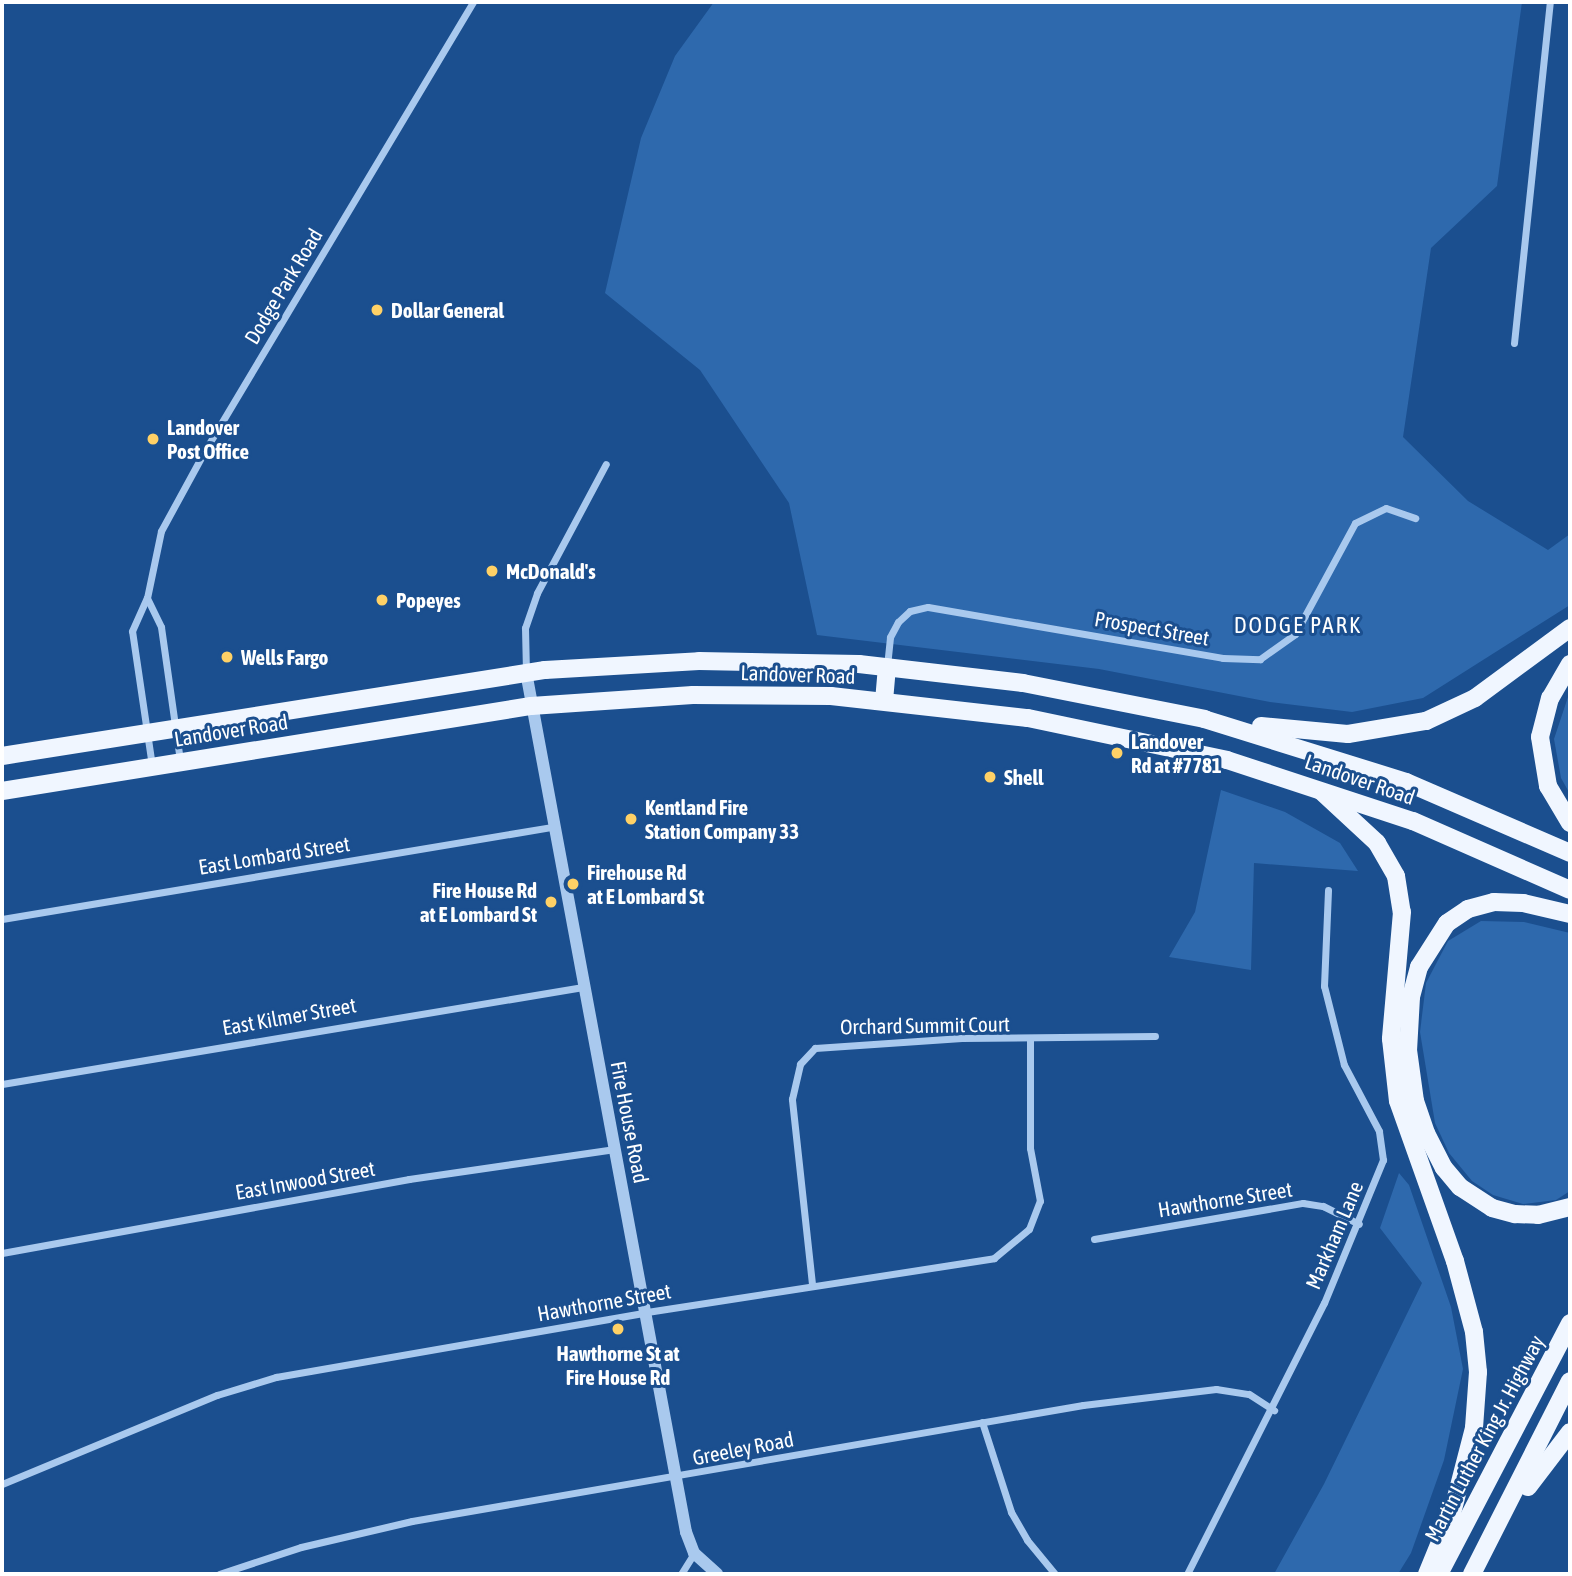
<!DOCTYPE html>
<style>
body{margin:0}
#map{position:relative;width:1572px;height:1576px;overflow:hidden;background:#1b4f8f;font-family:"Asap Condensed",sans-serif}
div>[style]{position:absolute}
.green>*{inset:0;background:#2e69ad}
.minor>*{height:7px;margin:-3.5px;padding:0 3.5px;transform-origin:3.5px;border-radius:3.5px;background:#a9c9ee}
.tertiary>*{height:12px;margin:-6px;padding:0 6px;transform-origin:6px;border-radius:6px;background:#a9c9ee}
.primary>*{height:18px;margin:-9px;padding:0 9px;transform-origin:9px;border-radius:9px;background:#f0f6ff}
.dots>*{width:19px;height:19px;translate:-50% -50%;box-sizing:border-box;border:4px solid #1b4f8f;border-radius:50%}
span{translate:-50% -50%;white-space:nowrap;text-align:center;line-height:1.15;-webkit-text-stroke:6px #1b4f8f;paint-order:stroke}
.street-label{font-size:21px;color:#fff}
.poi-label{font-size:21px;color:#fff;font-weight:700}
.left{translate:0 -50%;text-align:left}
.right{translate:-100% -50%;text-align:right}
.neighbourhood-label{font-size:23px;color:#fff;letter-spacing:2px}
.frame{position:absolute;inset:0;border:4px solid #fff;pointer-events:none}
</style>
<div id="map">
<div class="green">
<i style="clip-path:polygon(714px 2px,1522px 2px,1497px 186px,1431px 248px,1403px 437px,1468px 501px,1548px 550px,1570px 534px,1570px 605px,1423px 698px,1352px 712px,1270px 702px,1099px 669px,817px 635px,789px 503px,700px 370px,605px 293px,641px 138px,675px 56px)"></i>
<i style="clip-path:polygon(1570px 691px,1570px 794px,1561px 778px,1554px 739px)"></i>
<i style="clip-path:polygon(1221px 790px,1285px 812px,1340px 843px,1358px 871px,1254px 863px,1251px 970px,1169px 957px,1195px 912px)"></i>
<i style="clip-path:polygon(1481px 921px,1524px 922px,1570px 933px,1570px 1191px,1556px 1200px,1523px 1204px,1493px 1195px,1472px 1181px,1449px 1153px,1435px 1123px,1420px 1032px,1426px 983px,1448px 941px)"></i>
<i style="clip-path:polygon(1399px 1173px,1409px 1185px,1451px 1307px,1463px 1369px,1444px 1460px,1411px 1553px,1398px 1574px,1274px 1574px,1324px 1484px,1422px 1283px,1380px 1228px)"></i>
</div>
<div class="minor">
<i style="left:1514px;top:343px;width:343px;rotate:-84deg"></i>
<i style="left:147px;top:598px;width:32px;rotate:64deg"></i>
<i style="left:161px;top:627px;width:134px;rotate:81.9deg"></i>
<i style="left:887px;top:666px;width:29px;rotate:-84deg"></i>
<i style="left:890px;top:637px;width:17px;rotate:-62deg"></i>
<i style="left:898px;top:622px;width:16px;rotate:-43deg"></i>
<i style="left:910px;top:611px;width:18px;rotate:-13deg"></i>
<i style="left:928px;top:607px;width:299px;rotate:9.8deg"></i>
<i style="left:1223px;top:658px;width:37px;rotate:2deg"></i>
<i style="left:1260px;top:659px;width:43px;rotate:-35.5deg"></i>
<i style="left:1295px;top:634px;width:126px;rotate:-61.6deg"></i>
<i style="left:1355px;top:523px;width:34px;rotate:-26deg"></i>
<i style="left:1386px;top:508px;width:31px;rotate:19deg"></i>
<i style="left:526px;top:672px;width:44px;rotate:-91.3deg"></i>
<i style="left:525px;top:628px;width:37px;rotate:-71deg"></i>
<i style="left:537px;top:593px;width:146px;rotate:-61.9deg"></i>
<i style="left:152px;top:766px;width:136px;rotate:-98.4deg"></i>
<i style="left:132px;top:631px;width:36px;rotate:-66deg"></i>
<i style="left:147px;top:598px;width:68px;rotate:-78.2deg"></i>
<i style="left:161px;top:531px;width:90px;rotate:-61.4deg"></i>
<i style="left:204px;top:452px;width:524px;rotate:-59.13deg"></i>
<i style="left:2px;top:919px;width:558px;rotate:-9.5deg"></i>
<i style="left:2px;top:1084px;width:589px;rotate:-9.48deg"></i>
<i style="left:1094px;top:1239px;width:212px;rotate:-9.8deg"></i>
<i style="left:1303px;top:1203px;width:20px;rotate:9deg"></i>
<i style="left:1323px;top:1206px;width:40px;rotate:26.6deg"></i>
<i style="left:2px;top:1253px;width:414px;rotate:-10.3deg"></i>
<i style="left:409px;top:1179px;width:208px;rotate:-8.3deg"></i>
<i style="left:812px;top:1284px;width:186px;rotate:-96.2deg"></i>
<i style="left:792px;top:1099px;width:36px;rotate:-77deg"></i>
<i style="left:800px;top:1064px;width:22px;rotate:-47deg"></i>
<i style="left:815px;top:1048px;width:147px;rotate:-3.9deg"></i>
<i style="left:962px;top:1038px;width:193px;rotate:-0.6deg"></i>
<i style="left:982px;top:1422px;width:95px;rotate:72.1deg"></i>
<i style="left:1011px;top:1512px;width:32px;rotate:60deg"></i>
<i style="left:1027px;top:1540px;width:44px;rotate:50.5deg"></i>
<i style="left:2px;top:1484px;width:233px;rotate:-22.5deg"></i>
<i style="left:217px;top:1395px;width:62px;rotate:-17deg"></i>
<i style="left:276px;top:1377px;width:377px;rotate:-9.9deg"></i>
<i style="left:647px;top:1312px;width:351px;rotate:-8.8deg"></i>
<i style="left:994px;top:1258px;width:45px;rotate:-39.6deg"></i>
<i style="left:1029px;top:1229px;width:30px;rotate:-69deg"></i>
<i style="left:1040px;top:1201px;width:54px;rotate:-100.7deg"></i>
<i style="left:1030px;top:1148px;width:108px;rotate:-90deg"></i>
<i style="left:219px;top:1574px;width:86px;rotate:-18.2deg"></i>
<i style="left:301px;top:1547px;width:114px;rotate:-13.2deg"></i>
<i style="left:412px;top:1521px;width:681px;rotate:-9.81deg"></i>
<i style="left:1083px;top:1405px;width:134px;rotate:-6.9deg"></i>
<i style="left:1216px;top:1389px;width:33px;rotate:9deg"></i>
<i style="left:1249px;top:1394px;width:30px;rotate:33deg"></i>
<i style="left:681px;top:1574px;width:25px;rotate:-58deg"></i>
<i style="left:1187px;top:1574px;width:304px;rotate:-63.2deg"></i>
<i style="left:1324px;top:1303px;width:155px;rotate:-67.6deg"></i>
<i style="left:1383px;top:1160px;width:29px;rotate:-98deg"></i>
<i style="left:1379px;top:1131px;width:75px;rotate:-117.9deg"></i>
<i style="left:1344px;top:1065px;width:81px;rotate:-104.2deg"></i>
<i style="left:1324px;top:986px;width:96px;rotate:-87.6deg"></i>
</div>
<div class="tertiary">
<i style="left:526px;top:672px;width:875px;rotate:79.46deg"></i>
<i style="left:686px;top:1532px;width:22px;rotate:69deg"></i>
<i style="left:694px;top:1553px;width:31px;rotate:42deg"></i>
</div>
<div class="primary">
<i style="left:1570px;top:664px;width:39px;rotate:120deg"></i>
<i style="left:1550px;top:698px;width:40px;rotate:104.4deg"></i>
<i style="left:1540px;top:737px;width:50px;rotate:80.7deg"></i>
<i style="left:1548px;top:786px;width:43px;rotate:59.3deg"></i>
<i style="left:884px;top:701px;width:34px;rotate:-85deg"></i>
<i style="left:1261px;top:726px;width:87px;rotate:5.3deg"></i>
<i style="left:1348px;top:734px;width:79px;rotate:-9.5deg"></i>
<i style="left:1426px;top:721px;width:54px;rotate:-25.1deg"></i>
<i style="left:1475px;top:698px;width:118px;rotate:-36.4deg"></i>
<i style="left:2px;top:756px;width:550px;rotate:-9deg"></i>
<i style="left:545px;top:670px;width:154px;rotate:-3.3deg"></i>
<i style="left:699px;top:661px;width:160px;rotate:1.1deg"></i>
<i style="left:859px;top:664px;width:165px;rotate:6.6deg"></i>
<i style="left:1023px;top:683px;width:185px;rotate:11.2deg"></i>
<i style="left:1204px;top:719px;width:212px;rotate:17.3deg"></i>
<i style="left:1406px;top:782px;width:179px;rotate:23.4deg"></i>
<i style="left:2px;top:791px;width:536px;rotate:-9.13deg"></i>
<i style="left:531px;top:706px;width:162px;rotate:-3.9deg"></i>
<i style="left:693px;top:695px;width:138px;rotate:0.4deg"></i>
<i style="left:831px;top:696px;width:198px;rotate:6.4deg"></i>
<i style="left:1028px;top:718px;width:203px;rotate:11.9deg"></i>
<i style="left:1227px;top:760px;width:196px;rotate:18.2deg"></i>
<i style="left:1413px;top:821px;width:171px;rotate:23.7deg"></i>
<i style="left:1322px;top:792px;width:75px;rotate:42.8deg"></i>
<i style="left:1377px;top:843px;width:38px;rotate:60deg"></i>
<i style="left:1396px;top:876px;width:36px;rotate:81deg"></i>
<i style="left:1402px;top:912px;width:127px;rotate:95deg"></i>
<i style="left:1391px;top:1039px;width:62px;rotate:83.6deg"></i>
<i style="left:1398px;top:1101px;width:170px;rotate:70.4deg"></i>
<i style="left:1455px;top:1261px;width:73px;rotate:75deg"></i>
<i style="left:1474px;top:1332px;width:40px;rotate:84.3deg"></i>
<i style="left:1478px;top:1372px;width:56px;rotate:94.1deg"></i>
<i style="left:1474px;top:1428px;width:88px;rotate:104.5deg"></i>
<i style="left:1452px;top:1513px;width:66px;rotate:112.3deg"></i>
<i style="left:1570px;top:914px;width:48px;rotate:-166.8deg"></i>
<i style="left:1523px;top:903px;width:29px;rotate:-178deg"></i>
<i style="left:1494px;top:902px;width:27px;rotate:165deg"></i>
<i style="left:1468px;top:909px;width:25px;rotate:146deg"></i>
<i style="left:1447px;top:923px;width:52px;rotate:122.5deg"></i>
<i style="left:1419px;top:967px;width:31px;rotate:105deg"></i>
<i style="left:1411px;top:997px;width:53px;rotate:93.2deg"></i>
<i style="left:1408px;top:1050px;width:51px;rotate:82.2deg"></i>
<i style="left:1415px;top:1101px;width:34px;rotate:71deg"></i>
<i style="left:1426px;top:1133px;width:39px;rotate:63deg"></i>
<i style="left:1444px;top:1168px;width:25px;rotate:50deg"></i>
<i style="left:1460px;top:1187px;width:38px;rotate:33deg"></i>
<i style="left:1492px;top:1208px;width:24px;rotate:15deg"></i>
<i style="left:1515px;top:1214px;width:23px;rotate:2deg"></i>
<i style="left:1538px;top:1215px;width:33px;rotate:-14deg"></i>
<i style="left:1528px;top:1487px;width:69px;rotate:-52.6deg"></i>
<i style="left:1439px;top:1574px;width:283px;rotate:-62.4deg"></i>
<i style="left:1472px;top:1574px;width:216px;rotate:-63.1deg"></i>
</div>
<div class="dots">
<i style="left:377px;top:310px;background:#ffd166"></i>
<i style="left:153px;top:439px;background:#ffd166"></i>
<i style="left:492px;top:571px;background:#ffd166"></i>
<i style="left:382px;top:600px;background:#ffd166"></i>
<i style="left:227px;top:657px;background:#ffd166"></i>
<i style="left:1117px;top:753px;background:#ffd166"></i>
<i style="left:990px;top:777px;background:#ffd166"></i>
<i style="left:631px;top:819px;background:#ffd166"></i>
<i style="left:573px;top:884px;background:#ffd166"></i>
<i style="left:551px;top:902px;background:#ffd166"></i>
<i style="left:618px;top:1329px;background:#ffd166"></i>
</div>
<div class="street-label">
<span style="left:283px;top:286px;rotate:-59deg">Dodge Park Road</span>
<span style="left:1152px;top:628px;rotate:10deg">Prospect Street</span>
<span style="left:798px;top:674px;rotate:2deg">Landover Road</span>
<span style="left:231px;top:730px;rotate:-9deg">Landover Road</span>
<span style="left:1360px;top:779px;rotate:19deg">Landover Road</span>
<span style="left:274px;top:855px;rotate:-9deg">East Lombard Street</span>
<span style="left:289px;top:1016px;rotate:-10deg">East Kilmer Street</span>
<span style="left:925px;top:1025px;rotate:-1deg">Orchard Summit Court</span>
<span style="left:630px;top:1122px;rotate:79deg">Fire House Road</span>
<span style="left:305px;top:1180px;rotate:-10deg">East Inwood Street</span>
<span style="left:1225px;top:1199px;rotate:-9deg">Hawthorne Street</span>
<span style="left:1334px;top:1235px;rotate:-67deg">Markham Lane</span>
<span style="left:604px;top:1302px;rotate:-10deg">Hawthorne Street</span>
<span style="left:1484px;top:1438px;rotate:-62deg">Martin Luther King Jr. Highway</span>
<span style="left:743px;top:1448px;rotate:-11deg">Greeley Road</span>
</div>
<div class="poi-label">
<span class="left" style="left:391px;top:310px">Dollar General</span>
<span class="left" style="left:167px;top:439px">Landover<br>Post Office</span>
<span class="left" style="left:506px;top:571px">McDonald's</span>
<span class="left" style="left:396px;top:600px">Popeyes</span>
<span class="left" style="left:241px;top:657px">Wells Fargo</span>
<span class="left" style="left:1131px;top:753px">Landover<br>Rd at #7781</span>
<span class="left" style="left:1004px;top:777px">Shell</span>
<span class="left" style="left:645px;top:819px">Kentland Fire<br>Station Company 33</span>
<span class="left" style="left:587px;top:884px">Firehouse Rd<br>at E Lombard St</span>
<span class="right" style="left:537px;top:902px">Fire House Rd<br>at E Lombard St</span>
<span style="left:618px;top:1365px">Hawthorne St at<br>Fire House Rd</span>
</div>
<div class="neighbourhood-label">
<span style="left:1298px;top:625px">DODGE PARK</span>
</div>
<div class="frame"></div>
</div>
